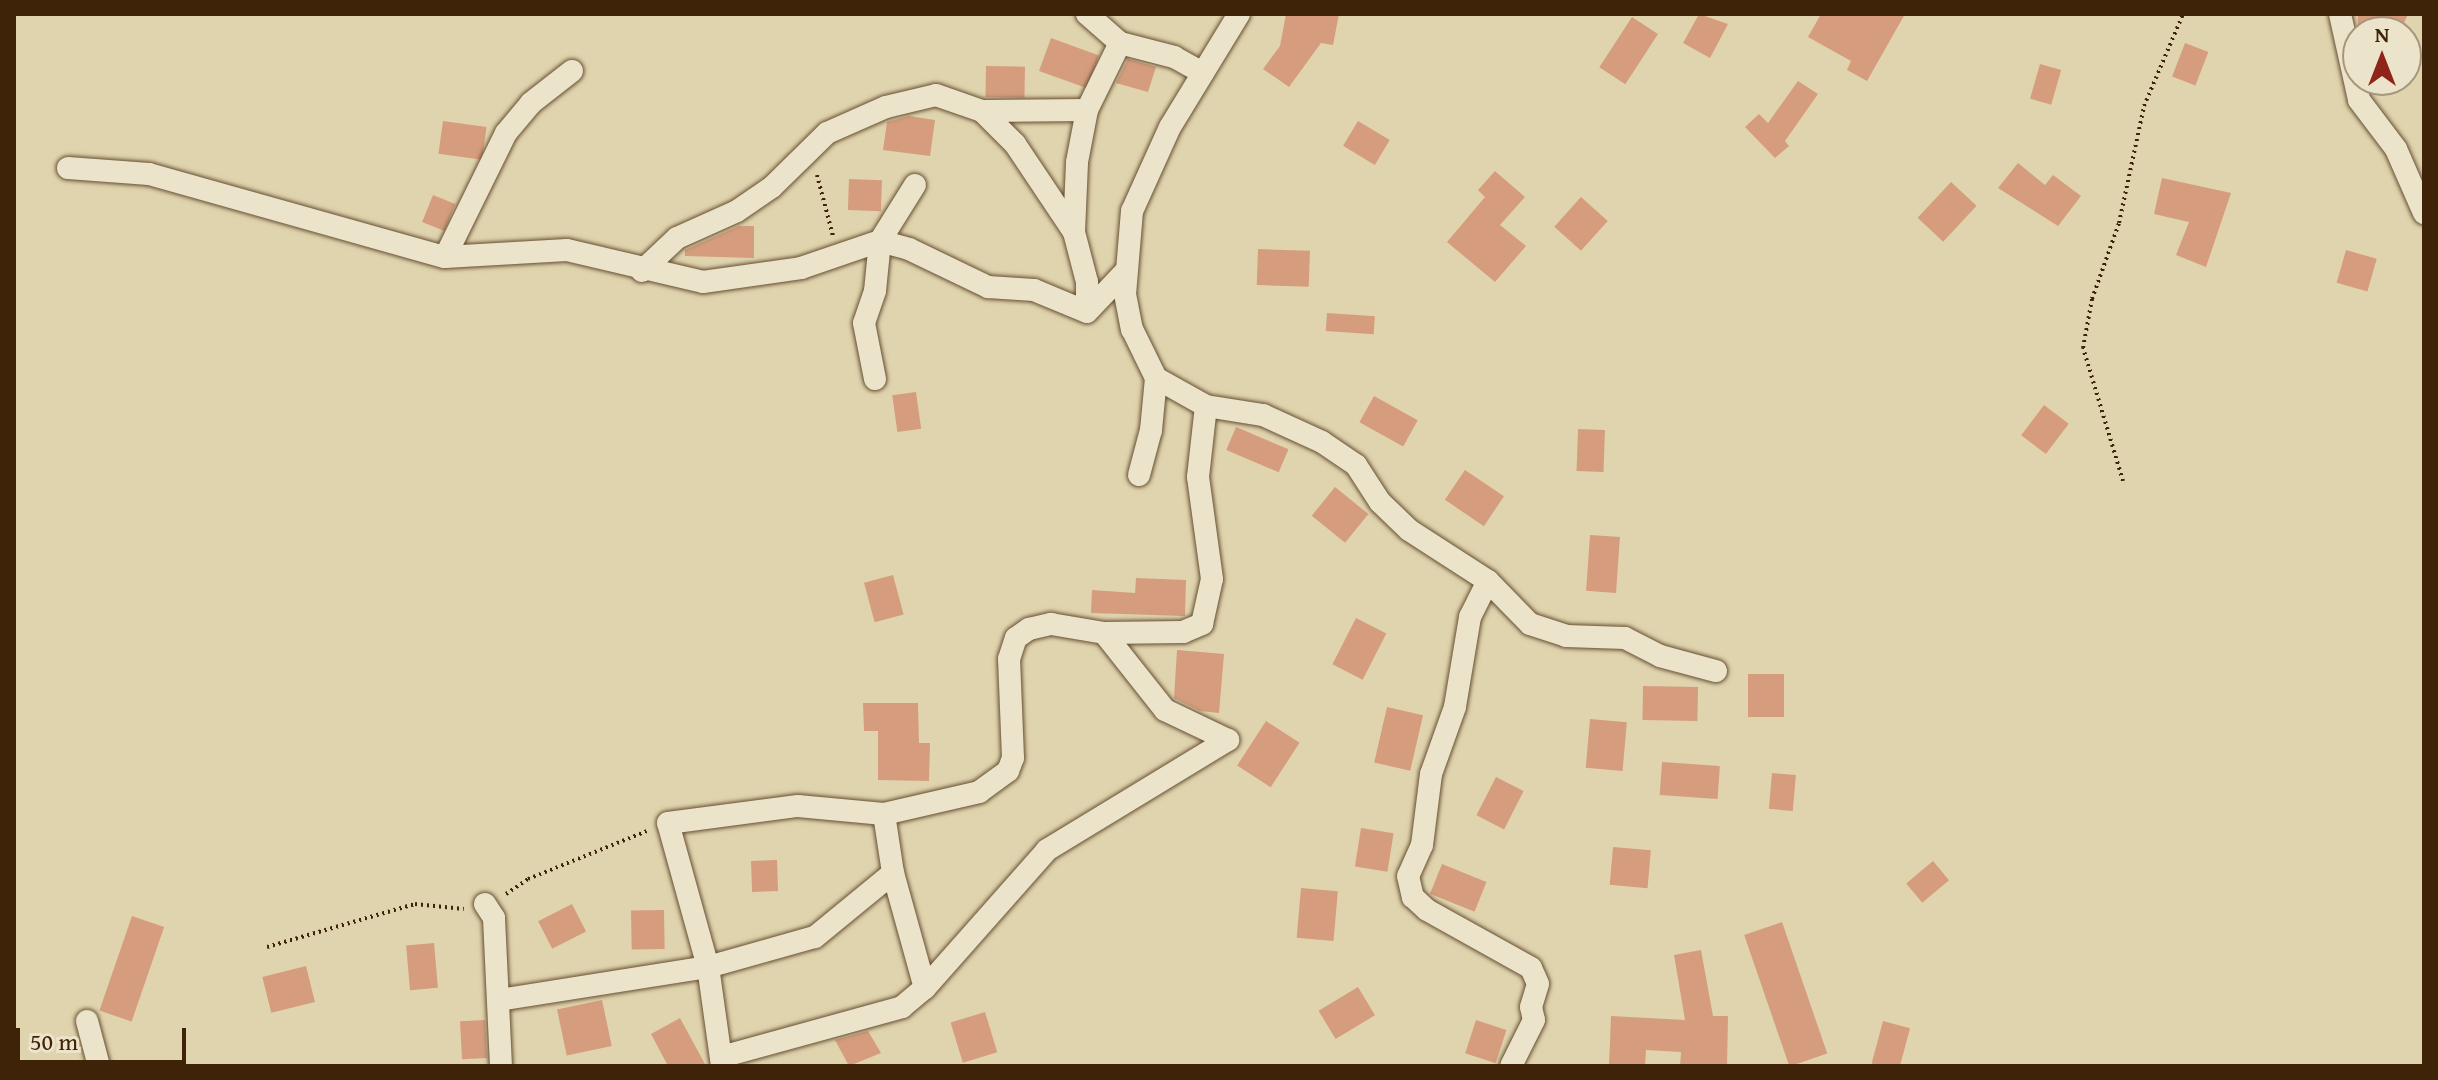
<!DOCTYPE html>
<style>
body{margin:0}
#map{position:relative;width:2438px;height:1080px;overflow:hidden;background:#e0d4ae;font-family:"Gentium Book Plus",serif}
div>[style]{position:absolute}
.building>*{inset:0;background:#d59d7e;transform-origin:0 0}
.path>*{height:4px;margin-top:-2px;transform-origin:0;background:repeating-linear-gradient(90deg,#3e2309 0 2px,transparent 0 6px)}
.roads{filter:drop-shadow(0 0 2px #664f32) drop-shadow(0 0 2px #664f32)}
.minor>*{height:22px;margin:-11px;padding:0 11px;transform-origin:11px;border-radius:11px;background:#ebe3ca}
span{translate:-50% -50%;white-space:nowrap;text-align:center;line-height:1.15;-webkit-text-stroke:6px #ebe3ca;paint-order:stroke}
.frame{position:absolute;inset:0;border:16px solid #3e2309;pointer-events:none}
.north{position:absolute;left:2342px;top:16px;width:80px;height:80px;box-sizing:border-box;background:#ebe3ca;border:2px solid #a6967d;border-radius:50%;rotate:0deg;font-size:22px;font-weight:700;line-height:32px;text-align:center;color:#3e2309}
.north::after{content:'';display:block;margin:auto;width:28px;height:36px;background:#8f2418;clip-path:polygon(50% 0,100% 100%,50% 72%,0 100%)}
.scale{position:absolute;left:16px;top:1028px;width:170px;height:36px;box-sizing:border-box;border:4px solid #3e2309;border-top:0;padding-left:10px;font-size:24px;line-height:28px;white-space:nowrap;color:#3e2309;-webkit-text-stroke:6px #ebe3ca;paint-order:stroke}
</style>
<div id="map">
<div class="building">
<i style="clip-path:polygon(1286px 14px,1339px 14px,1333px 45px,1321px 43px,1289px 87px,1263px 69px,1280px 46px)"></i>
<i style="clip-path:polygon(1699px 14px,1728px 24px,1710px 58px,1683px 43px)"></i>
<i style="clip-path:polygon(1821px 14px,1905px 14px,1867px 81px,1847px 70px,1851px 61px,1808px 37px)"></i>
<i style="clip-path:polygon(2358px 14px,2408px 14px,2400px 32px,2358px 32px)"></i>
<i style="left:1632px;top:17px;width:31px;height:60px;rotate:33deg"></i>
<i style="left:1051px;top:38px;width:51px;height:35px;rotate:20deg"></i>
<i style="left:2185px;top:43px;width:25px;height:36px;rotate:21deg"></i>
<i style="clip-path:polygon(1128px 59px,1156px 67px,1148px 92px,1116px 83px)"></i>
<i style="left:2040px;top:64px;width:22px;height:36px;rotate:16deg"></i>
<i style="left:986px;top:66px;width:39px;height:31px;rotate:1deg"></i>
<i style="clip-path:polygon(1798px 81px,1818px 94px,1785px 141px,1789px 146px,1775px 158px,1745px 127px,1759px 114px,1768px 123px)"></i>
<i style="clip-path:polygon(909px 116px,935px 120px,930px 156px,883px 150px,887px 122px)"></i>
<i style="left:443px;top:121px;width:44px;height:33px;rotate:8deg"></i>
<i style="left:1358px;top:121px;width:37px;height:29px;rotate:31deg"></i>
<i style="clip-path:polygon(2018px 163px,2045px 185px,2053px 175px,2081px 196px,2058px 226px,1998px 188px)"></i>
<i style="clip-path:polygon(1495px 171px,1525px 197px,1500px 225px,1526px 246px,1495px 282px,1447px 242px,1485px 197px,1478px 190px)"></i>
<i style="clip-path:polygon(2162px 178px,2231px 193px,2206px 267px,2176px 255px,2189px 222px,2154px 214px)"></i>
<i style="left:849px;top:179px;width:33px;height:31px;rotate:2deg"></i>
<i style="left:1951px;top:182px;width:35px;height:49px;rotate:43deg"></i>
<i style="left:433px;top:195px;width:24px;height:29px;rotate:22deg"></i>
<i style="left:1581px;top:197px;width:36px;height:40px;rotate:42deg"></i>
<i style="clip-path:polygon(739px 226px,754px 226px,754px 258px,685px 256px,685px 250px)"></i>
<i style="left:1258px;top:249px;width:52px;height:36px;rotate:2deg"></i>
<i style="left:2346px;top:250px;width:32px;height:34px;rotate:16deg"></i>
<i style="left:1327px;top:313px;width:48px;height:18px;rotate:4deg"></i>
<i style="left:916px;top:392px;width:37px;height:24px;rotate:82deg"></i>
<i style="left:1374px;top:396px;width:50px;height:30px;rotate:29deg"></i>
<i style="left:2044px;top:405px;width:31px;height:38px;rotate:37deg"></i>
<i style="left:1236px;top:427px;width:57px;height:25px;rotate:23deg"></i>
<i style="left:1578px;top:429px;width:27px;height:42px;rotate:2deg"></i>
<i style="left:1465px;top:470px;width:47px;height:36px;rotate:34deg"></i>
<i style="left:1335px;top:487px;width:43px;height:37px;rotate:39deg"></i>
<i style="left:1590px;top:535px;width:30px;height:56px;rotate:4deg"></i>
<i style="left:893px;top:575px;width:41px;height:30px;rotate:75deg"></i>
<i style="clip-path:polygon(1136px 578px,1186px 580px,1185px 616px,1091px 613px,1092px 590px,1135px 593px)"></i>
<i style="left:1356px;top:618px;width:34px;height:52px;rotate:27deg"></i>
<i style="clip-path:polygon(1177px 650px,1224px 654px,1219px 713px,1200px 711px,1174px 698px)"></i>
<i style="left:1748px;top:674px;width:36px;height:43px"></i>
<i style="left:1643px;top:686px;width:55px;height:34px;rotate:1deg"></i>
<i style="clip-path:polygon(863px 703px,918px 703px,919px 743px,930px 743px,929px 781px,878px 780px,878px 731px,864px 731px)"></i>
<i style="left:1387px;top:707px;width:37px;height:57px;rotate:13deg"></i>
<i style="left:1590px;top:719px;width:37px;height:49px;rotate:5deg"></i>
<i style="left:1266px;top:721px;width:40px;height:53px;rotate:33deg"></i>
<i style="left:1662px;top:762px;width:58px;height:33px;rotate:4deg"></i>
<i style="left:1772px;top:773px;width:24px;height:36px;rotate:5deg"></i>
<i style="left:1496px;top:777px;width:31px;height:43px;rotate:27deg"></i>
<i style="left:1361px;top:828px;width:33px;height:39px;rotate:9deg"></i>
<i style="left:1613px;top:847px;width:38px;height:38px;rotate:5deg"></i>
<i style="left:777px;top:860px;width:31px;height:26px;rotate:88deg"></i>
<i style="left:1933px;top:861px;width:25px;height:35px;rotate:50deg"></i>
<i style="left:1442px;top:864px;width:48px;height:32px;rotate:22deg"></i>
<i style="left:1301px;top:888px;width:37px;height:50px;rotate:5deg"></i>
<i style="left:572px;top:904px;width:31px;height:38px;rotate:63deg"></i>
<i style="left:664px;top:910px;width:39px;height:33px;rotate:89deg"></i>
<i style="left:132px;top:916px;width:34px;height:100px;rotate:19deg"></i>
<i style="left:1782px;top:922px;width:139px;height:40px;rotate:71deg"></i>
<i style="left:434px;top:943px;width:45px;height:28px;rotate:85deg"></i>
<i style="clip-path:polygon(1701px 950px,1713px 1016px,1728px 1016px,1727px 1066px,1680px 1066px,1681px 1052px,1646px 1050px,1645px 1066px,1609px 1066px,1611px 1016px,1685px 1020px,1674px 955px)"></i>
<i style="left:306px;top:966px;width:37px;height:45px;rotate:76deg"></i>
<i style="left:1358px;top:987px;width:33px;height:46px;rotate:59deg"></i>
<i style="left:602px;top:1000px;width:47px;height:46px;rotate:78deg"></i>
<i style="left:985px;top:1012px;width:42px;height:36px;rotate:73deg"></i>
<i style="clip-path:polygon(680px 1018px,706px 1066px,668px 1066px,651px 1034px)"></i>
<i style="left:485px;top:1020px;width:38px;height:25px;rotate:87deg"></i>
<i style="left:1476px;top:1020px;width:32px;height:35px;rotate:18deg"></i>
<i style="left:1883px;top:1021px;width:28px;height:44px;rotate:15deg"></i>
<i style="clip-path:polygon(868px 1031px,881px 1053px,849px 1066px,835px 1040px)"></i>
</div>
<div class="path">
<i style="left:817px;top:175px;width:63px;rotate:75.3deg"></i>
<i style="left:2123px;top:481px;width:139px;rotate:-106.7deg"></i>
<i style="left:2083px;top:348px;width:50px;rotate:-79.6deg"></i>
<i style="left:2092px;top:299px;width:81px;rotate:-70.4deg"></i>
<i style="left:2119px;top:223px;width:120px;rotate:-77.9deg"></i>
<i style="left:2144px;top:106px;width:100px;rotate:-67deg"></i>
<i style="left:506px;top:894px;width:27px;rotate:-34deg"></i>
<i style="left:528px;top:879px;width:128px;rotate:-22deg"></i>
<i style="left:267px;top:947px;width:154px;rotate:-16.2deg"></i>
<i style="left:415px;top:904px;width:49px;rotate:5.8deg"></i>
</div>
<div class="roads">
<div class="minor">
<i style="left:1087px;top:14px;width:44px;rotate:41.3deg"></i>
<i style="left:1239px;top:14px;width:132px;rotate:121.4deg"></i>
<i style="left:1170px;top:127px;width:92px;rotate:114.3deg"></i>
<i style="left:1132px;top:211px;width:83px;rotate:94.8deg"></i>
<i style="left:1125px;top:294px;width:36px;rotate:79deg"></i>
<i style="left:1132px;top:329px;width:55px;rotate:63.9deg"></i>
<i style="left:1156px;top:378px;width:57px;rotate:29.2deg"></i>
<i style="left:1206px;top:406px;width:58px;rotate:9deg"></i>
<i style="left:1263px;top:415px;width:65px;rotate:24.6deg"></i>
<i style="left:1322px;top:442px;width:41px;rotate:34.1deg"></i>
<i style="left:1356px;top:465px;width:44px;rotate:57deg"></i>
<i style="left:1380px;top:502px;width:40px;rotate:44deg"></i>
<i style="left:1409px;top:530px;width:94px;rotate:32.8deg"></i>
<i style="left:1488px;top:581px;width:60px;rotate:45.7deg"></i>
<i style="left:1530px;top:624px;width:38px;rotate:18deg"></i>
<i style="left:1566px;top:636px;width:59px;rotate:1.9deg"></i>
<i style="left:1625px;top:638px;width:39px;rotate:27deg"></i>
<i style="left:1660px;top:656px;width:58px;rotate:15deg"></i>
<i style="left:2340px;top:14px;width:88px;rotate:77.5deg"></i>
<i style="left:2359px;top:100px;width:61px;rotate:52.9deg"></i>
<i style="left:2396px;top:149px;width:70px;rotate:66.4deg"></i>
<i style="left:982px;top:111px;width:47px;rotate:45deg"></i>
<i style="left:1015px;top:144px;width:106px;rotate:56.2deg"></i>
<i style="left:68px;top:168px;width:81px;rotate:4.2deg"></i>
<i style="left:149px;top:174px;width:307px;rotate:15.7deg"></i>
<i style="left:445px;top:257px;width:122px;rotate:-3.3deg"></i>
<i style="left:567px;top:250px;width:140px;rotate:13.2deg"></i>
<i style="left:703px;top:282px;width:99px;rotate:-8.1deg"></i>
<i style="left:801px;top:268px;width:83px;rotate:-18.9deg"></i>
<i style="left:880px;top:241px;width:66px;rotate:-58deg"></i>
<i style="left:445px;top:257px;width:138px;rotate:-63.8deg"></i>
<i style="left:506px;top:133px;width:39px;rotate:-50deg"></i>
<i style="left:531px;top:103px;width:52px;rotate:-38deg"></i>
<i style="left:642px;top:271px;width:48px;rotate:-43.3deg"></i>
<i style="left:677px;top:238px;width:66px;rotate:-24.2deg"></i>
<i style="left:737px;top:211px;width:42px;rotate:-34.4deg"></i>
<i style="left:772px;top:187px;width:77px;rotate:-44.5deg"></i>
<i style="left:827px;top:133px;width:64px;rotate:-23.8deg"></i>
<i style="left:886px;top:107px;width:51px;rotate:-13.5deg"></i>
<i style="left:936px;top:95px;width:49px;rotate:19.2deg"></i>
<i style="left:982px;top:111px;width:105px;rotate:-0.5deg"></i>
<i style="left:1087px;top:311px;width:29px;rotate:-90deg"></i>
<i style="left:1087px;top:282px;width:52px;rotate:-104.6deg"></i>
<i style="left:1074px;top:232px;width:70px;rotate:-87.5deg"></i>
<i style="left:1077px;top:162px;width:53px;rotate:-79.1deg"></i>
<i style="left:1087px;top:110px;width:75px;rotate:-63.8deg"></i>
<i style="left:1120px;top:43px;width:56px;rotate:14.5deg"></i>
<i style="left:1174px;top:57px;width:33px;rotate:29deg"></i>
<i style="left:875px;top:379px;width:57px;rotate:-101.1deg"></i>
<i style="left:864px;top:323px;width:34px;rotate:-71deg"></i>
<i style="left:875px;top:291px;width:50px;rotate:-84.3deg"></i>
<i style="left:880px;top:241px;width:30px;rotate:15deg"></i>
<i style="left:909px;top:249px;width:88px;rotate:25.7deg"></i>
<i style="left:988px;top:287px;width:46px;rotate:3.7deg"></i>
<i style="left:1034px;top:290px;width:57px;rotate:22.5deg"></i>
<i style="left:1087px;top:312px;width:55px;rotate:-46.5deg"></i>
<i style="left:1139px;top:475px;width:47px;rotate:-75.1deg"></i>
<i style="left:1151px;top:430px;width:52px;rotate:-84.5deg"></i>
<i style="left:1488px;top:581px;width:40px;rotate:116.6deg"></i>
<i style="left:1470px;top:617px;width:91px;rotate:99.5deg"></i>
<i style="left:1455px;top:707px;width:71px;rotate:109.7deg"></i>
<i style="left:1431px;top:774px;width:72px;rotate:97.2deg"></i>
<i style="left:1422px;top:845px;width:34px;rotate:114deg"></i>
<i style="left:1408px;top:876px;width:22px;rotate:77deg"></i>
<i style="left:1413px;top:897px;width:19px;rotate:43deg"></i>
<i style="left:1427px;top:910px;width:119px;rotate:29.1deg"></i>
<i style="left:1531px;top:968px;width:17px;rotate:66deg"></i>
<i style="left:1538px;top:984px;width:24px;rotate:107deg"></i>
<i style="left:1531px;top:1007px;width:13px;rotate:77deg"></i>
<i style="left:1534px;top:1020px;width:51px;rotate:116.6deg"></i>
<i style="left:1104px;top:633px;width:98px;rotate:51.6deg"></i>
<i style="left:1165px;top:710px;width:70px;rotate:25.5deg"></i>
<i style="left:884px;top:814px;width:60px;rotate:81.3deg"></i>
<i style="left:893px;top:873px;width:119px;rotate:74.5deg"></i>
<i style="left:485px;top:904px;width:17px;rotate:57deg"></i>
<i style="left:494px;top:918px;width:148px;rotate:87.3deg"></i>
<i style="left:499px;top:1000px;width:212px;rotate:-9deg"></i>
<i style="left:708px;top:967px;width:111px;rotate:-15.7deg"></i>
<i style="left:815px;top:937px;width:101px;rotate:-39.4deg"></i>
<i style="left:87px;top:1021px;width:47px;rotate:75.1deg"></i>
<i style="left:721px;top:1057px;width:188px;rotate:-15.4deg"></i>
<i style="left:902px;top:1007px;width:30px;rotate:-40deg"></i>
<i style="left:925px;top:988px;width:184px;rotate:-48.5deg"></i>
<i style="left:1047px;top:850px;width:212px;rotate:-31.3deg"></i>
<i style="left:722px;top:1066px;width:100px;rotate:-98deg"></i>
<i style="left:708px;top:967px;width:149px;rotate:-105.5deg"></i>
<i style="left:668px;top:823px;width:131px;rotate:-7.5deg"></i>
<i style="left:798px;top:806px;width:86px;rotate:5.3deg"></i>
<i style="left:884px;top:814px;width:98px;rotate:-13deg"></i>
<i style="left:979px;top:792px;width:36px;rotate:-36deg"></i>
<i style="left:1008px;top:771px;width:14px;rotate:-69deg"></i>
<i style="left:1013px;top:758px;width:99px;rotate:-92.3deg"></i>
<i style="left:1009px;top:659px;width:22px;rotate:-72deg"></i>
<i style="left:1016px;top:638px;width:16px;rotate:-35deg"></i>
<i style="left:1029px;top:629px;width:23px;rotate:-13deg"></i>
<i style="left:1051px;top:624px;width:54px;rotate:9.6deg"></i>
<i style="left:1104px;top:633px;width:79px;rotate:-0.7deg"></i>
<i style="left:1183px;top:632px;width:21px;rotate:-23deg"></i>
<i style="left:1202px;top:624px;width:46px;rotate:-77.5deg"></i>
<i style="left:1212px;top:579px;width:103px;rotate:-97.8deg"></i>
<i style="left:1198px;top:477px;width:71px;rotate:-83.6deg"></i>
</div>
</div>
<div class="frame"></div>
<div class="north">N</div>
<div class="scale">50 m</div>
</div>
